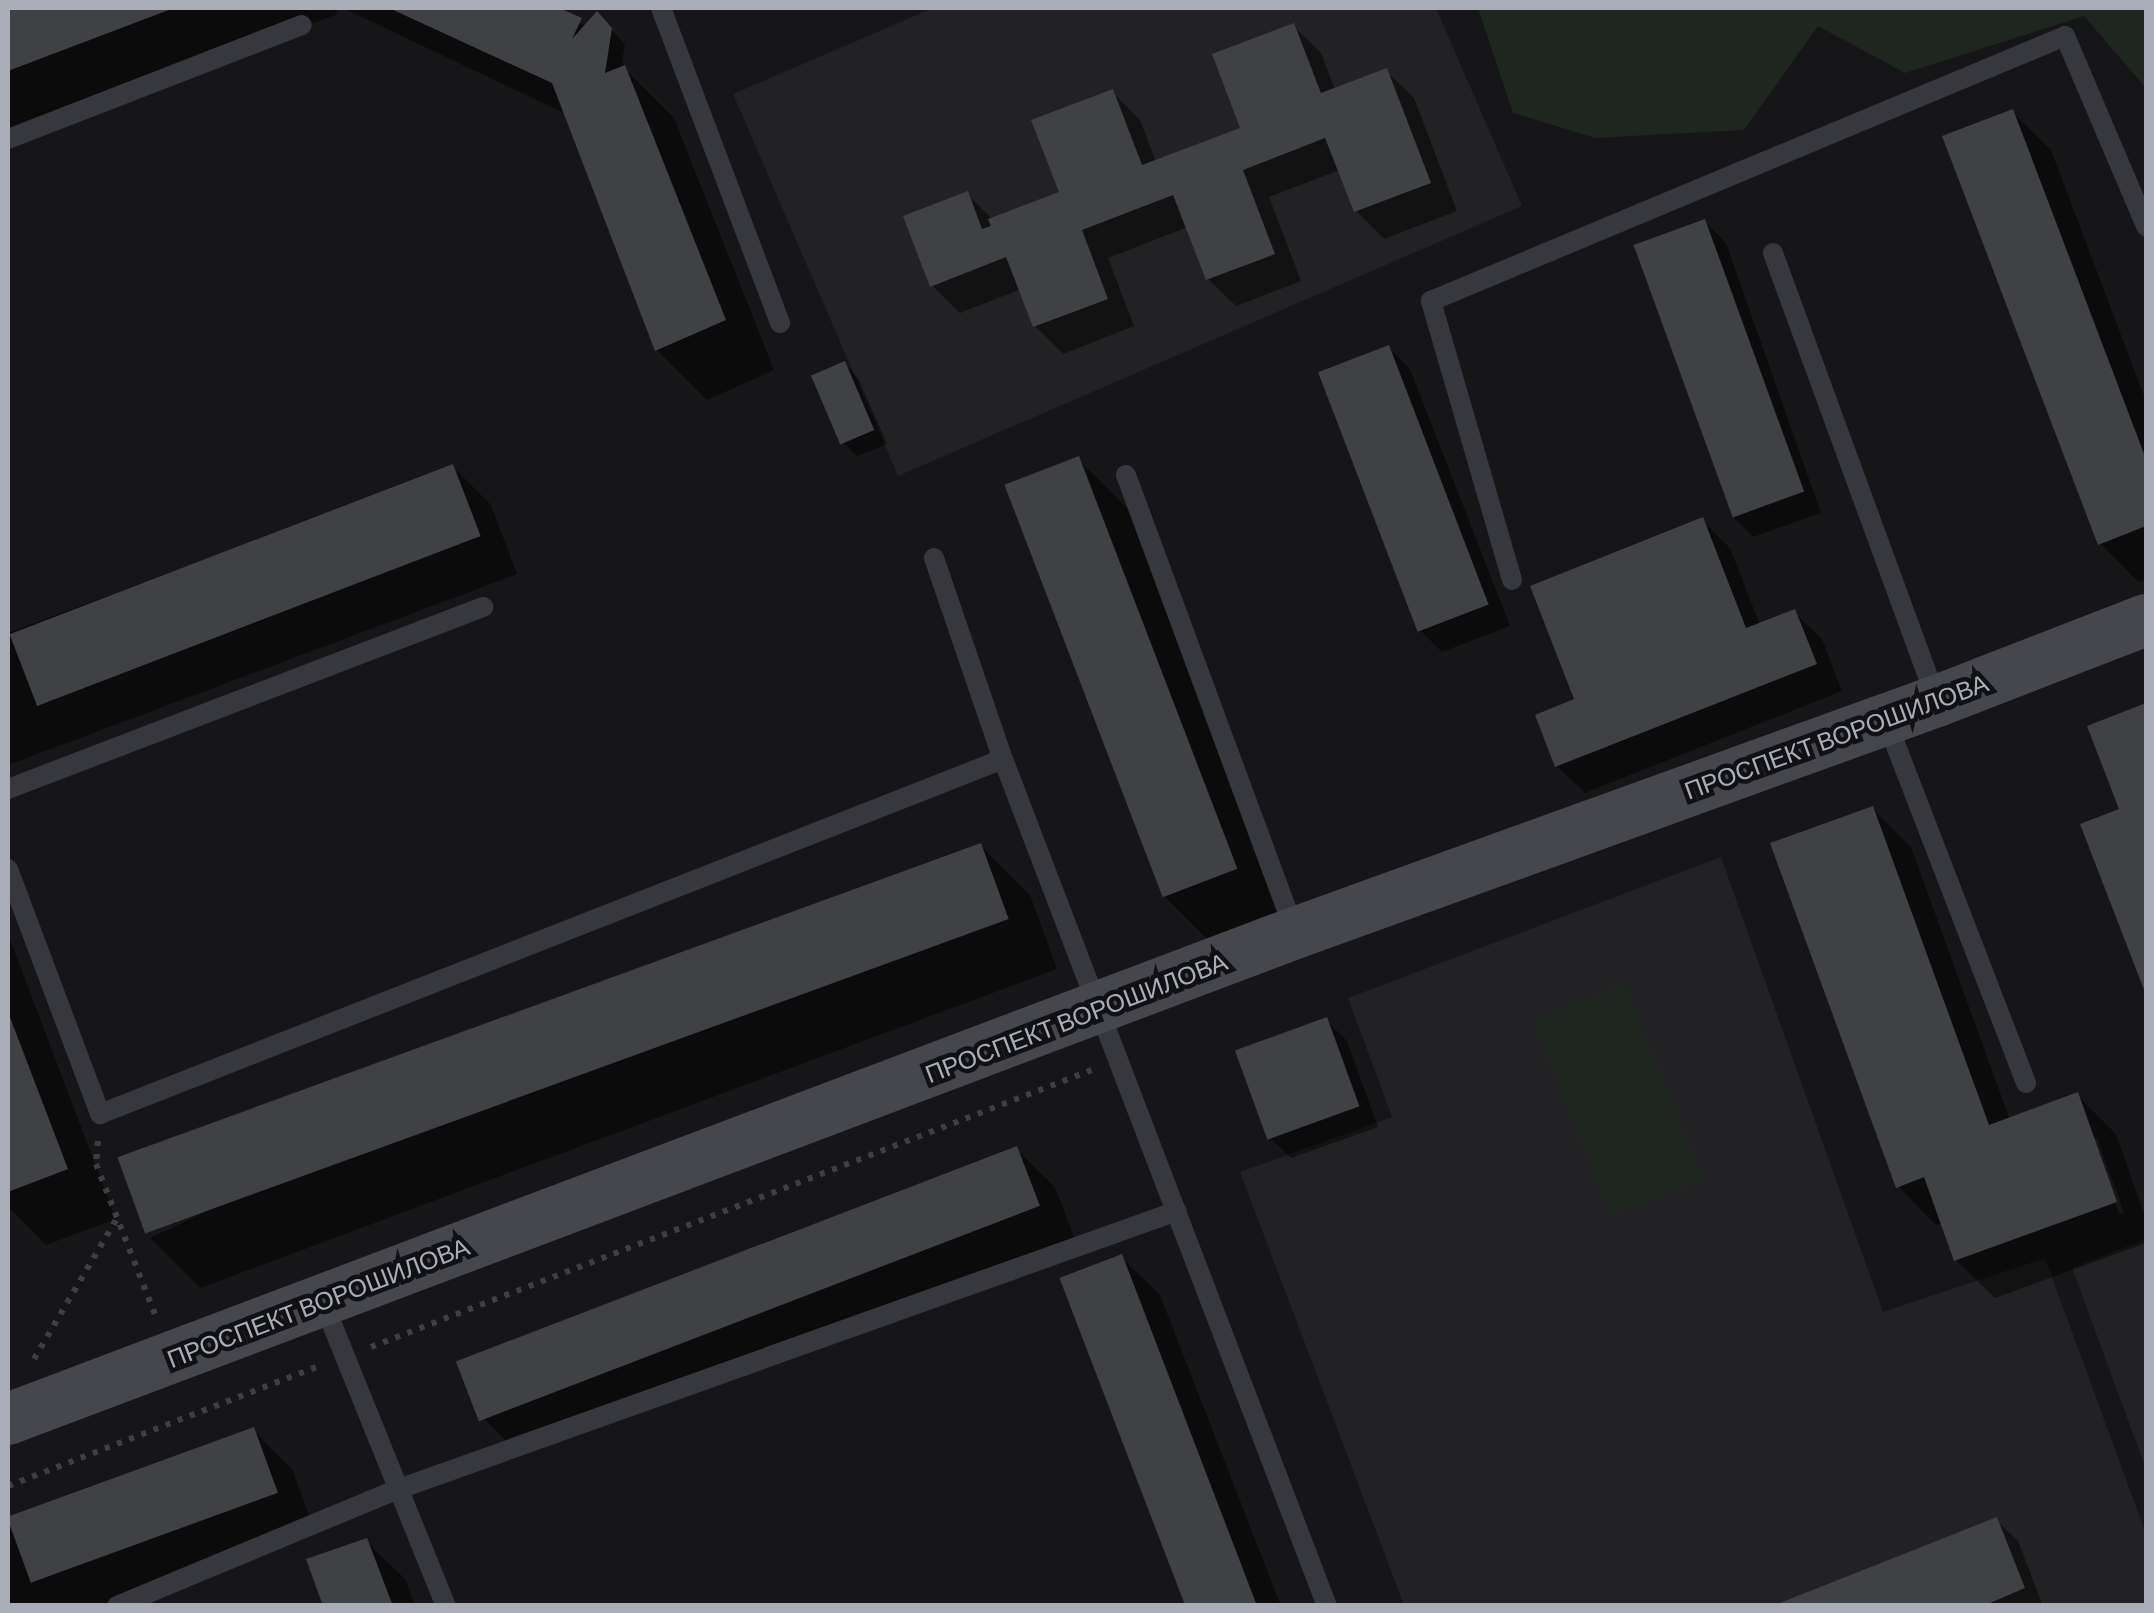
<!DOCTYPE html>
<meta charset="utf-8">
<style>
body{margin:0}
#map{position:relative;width:2154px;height:1613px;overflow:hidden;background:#161618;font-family:Barlow,sans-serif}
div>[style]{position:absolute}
.built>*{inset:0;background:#222225}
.green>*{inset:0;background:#1e261f;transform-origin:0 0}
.shadow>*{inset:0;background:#0007}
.building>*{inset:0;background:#404145;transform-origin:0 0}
.path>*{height:6px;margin-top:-3px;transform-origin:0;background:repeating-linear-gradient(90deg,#3d3f44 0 5px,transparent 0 13px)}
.lane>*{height:20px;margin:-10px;padding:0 10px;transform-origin:10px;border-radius:10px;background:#37383d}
.secondary>*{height:52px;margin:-26px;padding:0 26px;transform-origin:26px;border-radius:26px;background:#45474d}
span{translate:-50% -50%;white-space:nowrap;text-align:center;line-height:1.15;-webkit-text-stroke:9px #111113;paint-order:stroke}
.street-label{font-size:25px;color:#a8adb8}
.frame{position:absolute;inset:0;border:10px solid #a8adb8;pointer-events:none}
</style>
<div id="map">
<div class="built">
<i style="clip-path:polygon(933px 8px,1436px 8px,1522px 206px,898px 476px,733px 94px)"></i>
<i style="clip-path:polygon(1721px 857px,1883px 1312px,2045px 1258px,2146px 1534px,2146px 1605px,1404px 1605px,1240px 1172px,1392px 1117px,1348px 998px)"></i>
<i style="clip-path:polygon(2146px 1239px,2146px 1469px,2072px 1268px)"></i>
</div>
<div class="green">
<i style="clip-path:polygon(1478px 8px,2146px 8px,2146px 88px,2084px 16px,1905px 73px,1818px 26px,1744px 130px,1595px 138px,1513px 113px)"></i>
<i style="left:1624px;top:983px;width:211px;height:99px;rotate:68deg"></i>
</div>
<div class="shadow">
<i style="clip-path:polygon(8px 8px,335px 8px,338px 14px,8px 139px)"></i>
<i style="clip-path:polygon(343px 8px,553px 8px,587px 27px,597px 15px,625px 44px,622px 62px,629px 73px,674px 118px,774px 370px,707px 400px,657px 350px,570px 116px)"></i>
<i style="clip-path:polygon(1293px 26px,1321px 53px,1335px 90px,1386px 71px,1414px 98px,1457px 211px,1384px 239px,1356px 211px,1340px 170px,1269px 197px,1301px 281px,1236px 306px,1208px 279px,1188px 227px,1108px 258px,1134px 326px,1063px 354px,1035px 326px,1021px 289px,960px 313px,932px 285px,967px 194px,993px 220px,1062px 194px,1112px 92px,1140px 120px,1156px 162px,1243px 129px)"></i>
<i style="clip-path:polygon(2012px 112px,2051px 150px,2146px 401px,2146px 579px,2138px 582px,2100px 543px)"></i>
<i style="clip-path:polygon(1705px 222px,1726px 243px,1821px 513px,1753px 537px,1732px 516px)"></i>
<i style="clip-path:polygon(1389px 348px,1410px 369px,1510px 626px,1442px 652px,1421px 631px)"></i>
<i style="clip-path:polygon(845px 364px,858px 378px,887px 444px,857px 456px,843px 443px)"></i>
<i style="clip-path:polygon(1078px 459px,1128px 509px,1284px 919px,1214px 946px,1164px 896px)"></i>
<i style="clip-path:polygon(453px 467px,491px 505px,517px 574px,8px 765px,8px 633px)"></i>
<i style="clip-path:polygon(1702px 520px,1730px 548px,1760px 625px,1794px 612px,1822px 639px,1842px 691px,1585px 793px,1557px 766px)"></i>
<i style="clip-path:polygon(2146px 706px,2146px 989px,2083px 826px,2122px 810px,2090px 728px)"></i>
<i style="clip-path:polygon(evenodd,1873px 809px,1911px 847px,2010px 1120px,2077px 1095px,2116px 1134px,2146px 1219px,2146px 1243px,1995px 1298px,1956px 1260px,1943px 1223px,1936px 1225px,1898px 1186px,1873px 809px,2092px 1138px,2097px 1138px,2124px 1213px,2119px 1214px,2092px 1138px)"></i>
<i style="clip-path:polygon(980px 845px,1030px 895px,1057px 969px,200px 1288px,150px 1238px)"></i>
<i style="clip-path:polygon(8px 934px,116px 1219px,46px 1245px,8px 1207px)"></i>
<i style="clip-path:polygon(1326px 1020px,1347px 1041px,1378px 1127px,1291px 1158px,1269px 1137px)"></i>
<i style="clip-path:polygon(1016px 1149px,1055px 1187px,1077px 1245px,518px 1453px,479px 1414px)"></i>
<i style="clip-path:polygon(1121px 1257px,1160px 1295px,1281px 1606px,1190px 1606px)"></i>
<i style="clip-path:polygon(253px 1430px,292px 1469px,315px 1531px,120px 1606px,8px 1606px,8px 1523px)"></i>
<i style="clip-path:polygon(1996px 1520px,2018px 1541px,2043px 1606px,1778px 1606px)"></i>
<i style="clip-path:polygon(366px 1541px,405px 1579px,415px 1606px,326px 1606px)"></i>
</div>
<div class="building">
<i style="clip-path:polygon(8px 8px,174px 8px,8px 71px)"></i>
<i style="clip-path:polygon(389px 8px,559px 8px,582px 18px,572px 39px,597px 11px,612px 28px,605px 73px,625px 65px,726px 320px,655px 351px,552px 83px)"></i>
<i style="clip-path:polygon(1294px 23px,1321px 93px,1387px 68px,1431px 183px,1354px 212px,1325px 138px,1243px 170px,1275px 254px,1206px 280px,1173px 195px,1082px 230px,1108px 299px,1033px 327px,1006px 257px,930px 287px,903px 216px,968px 191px,982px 229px,991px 226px,988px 219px,1059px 192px,1031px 120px,1113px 89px,1142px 165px,1240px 128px,1212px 54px)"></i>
<i style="clip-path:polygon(2013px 109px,2146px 459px,2146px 526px,2098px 545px,1942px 136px)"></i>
<i style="left:1705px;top:219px;width:290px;height:76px;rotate:70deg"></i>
<i style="left:1389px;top:345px;width:278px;height:76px;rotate:69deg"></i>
<i style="left:845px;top:361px;width:75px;height:37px;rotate:67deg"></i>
<i style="left:1079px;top:456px;width:442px;height:80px;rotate:69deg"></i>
<i style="left:453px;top:464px;width:77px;height:475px;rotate:69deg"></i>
<i style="clip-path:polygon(1703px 517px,1746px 628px,1795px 609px,1817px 664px,1555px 767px,1535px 715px,1574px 699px,1530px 586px)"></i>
<i style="clip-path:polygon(2146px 703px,2146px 995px,2080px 824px,2119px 809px,2087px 726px)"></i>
<i style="clip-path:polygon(1873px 806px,1989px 1125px,2078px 1092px,2117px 1202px,1954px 1261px,1924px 1177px,1896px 1188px,1770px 843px)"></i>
<i style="left:981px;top:843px;width:81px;height:919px;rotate:70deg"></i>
<i style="clip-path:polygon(8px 1012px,68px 1169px,8px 1192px)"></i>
<i style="left:1327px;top:1017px;width:95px;height:98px;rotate:70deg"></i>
<i style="left:1017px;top:1146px;width:64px;height:601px;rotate:69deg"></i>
<i style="left:1122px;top:1254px;width:378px;height:67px;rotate:69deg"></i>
<i style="left:254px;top:1427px;width:70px;height:263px;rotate:70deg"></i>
<i style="clip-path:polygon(1997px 1517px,2025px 1588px,1983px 1606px,1772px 1606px)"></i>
<i style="clip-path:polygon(367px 1538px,393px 1606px,323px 1606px,306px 1559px)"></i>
</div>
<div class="path">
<i style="left:98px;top:1141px;width:23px;rotate:95deg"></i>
<i style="left:96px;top:1164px;width:164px;rotate:68.6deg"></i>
<i style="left:371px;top:1347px;width:772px;rotate:-21.02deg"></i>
<i style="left:34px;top:1359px;width:164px;rotate:-59.5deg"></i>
<i style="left:8px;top:1486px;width:331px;rotate:-21.1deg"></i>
</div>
<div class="lane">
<i style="left:661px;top:8px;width:337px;rotate:69.3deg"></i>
<i style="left:8px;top:139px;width:315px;rotate:-21.2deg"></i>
<i style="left:1773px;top:253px;width:477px;rotate:69.9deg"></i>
<i style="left:1126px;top:475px;width:487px;rotate:69.7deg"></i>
<i style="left:934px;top:558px;width:213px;rotate:71.1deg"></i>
<i style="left:1003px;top:759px;width:907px;rotate:69.07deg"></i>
<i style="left:1512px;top:580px;width:291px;rotate:-106.2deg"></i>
<i style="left:1431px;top:301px;width:687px;rotate:-22.68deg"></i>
<i style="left:2065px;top:36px;width:207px;rotate:66.9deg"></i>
<i style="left:1886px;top:720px;width:389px;rotate:68.9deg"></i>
<i style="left:8px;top:789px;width:509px;rotate:-20.96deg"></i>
<i style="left:8px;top:869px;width:262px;rotate:69.4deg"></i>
<i style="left:100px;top:1114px;width:970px;rotate:-21.46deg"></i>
<i style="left:323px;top:1302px;width:328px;rotate:68deg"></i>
<i style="left:117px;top:1606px;width:302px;rotate:-22.6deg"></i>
<i style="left:396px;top:1490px;width:829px;rotate:-19.66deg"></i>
</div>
<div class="secondary">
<i style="left:8px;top:1419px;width:1376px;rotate:-20.69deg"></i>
<i style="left:1295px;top:933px;width:683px;rotate:-19.87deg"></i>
<i style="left:1937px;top:701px;width:224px;rotate:-21.2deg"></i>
</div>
<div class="street-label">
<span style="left:1836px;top:736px;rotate:-20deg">ПРОСПЕКТ ВОРОШИЛОВА</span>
<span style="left:1076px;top:1017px;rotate:-21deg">ПРОСПЕКТ ВОРОШИЛОВА</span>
<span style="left:318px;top:1302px;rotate:-21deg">ПРОСПЕКТ ВОРОШИЛОВА</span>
</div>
<div class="frame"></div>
</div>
